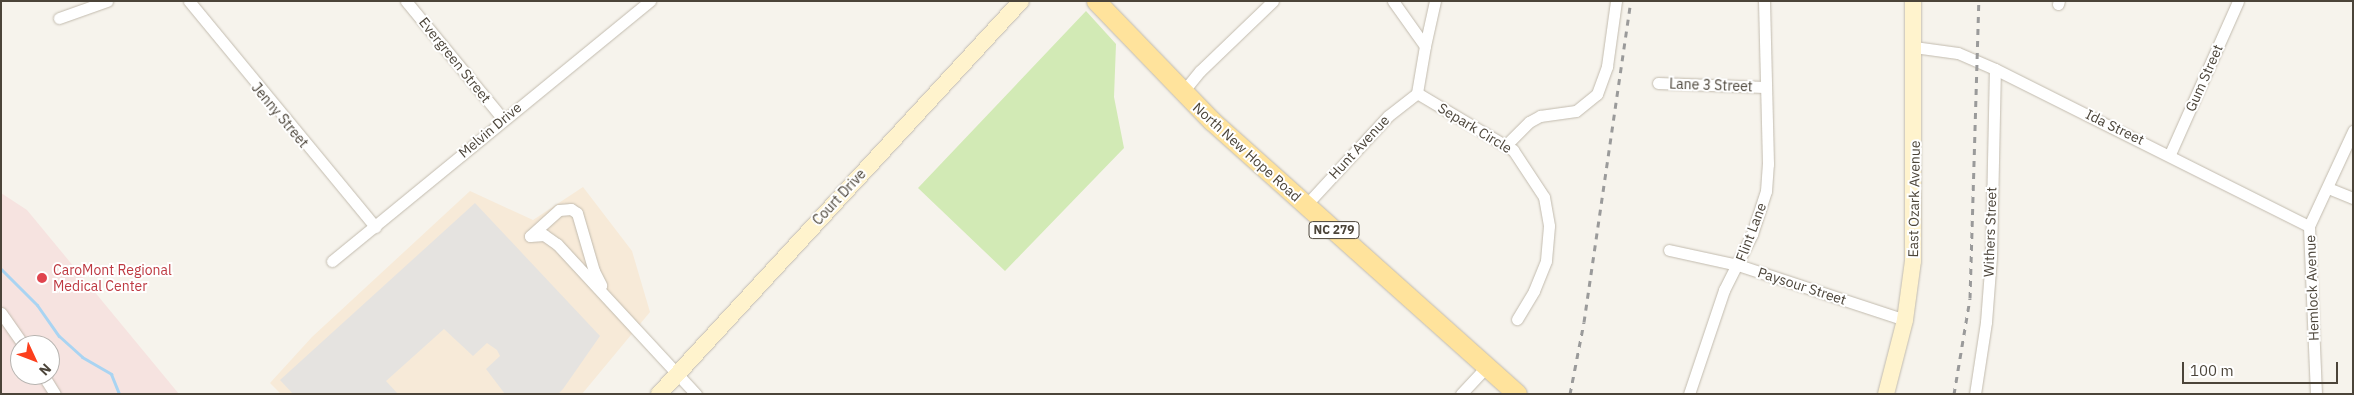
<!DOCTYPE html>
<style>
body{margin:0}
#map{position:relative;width:2354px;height:395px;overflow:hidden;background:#f6f3ec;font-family:"IBM Plex Sans",sans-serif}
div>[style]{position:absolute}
.commercial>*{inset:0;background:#f7ead8}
.medical>*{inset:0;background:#f6e3e0}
.green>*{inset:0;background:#d2eab5}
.parking>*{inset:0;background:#e5e3e0}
.stream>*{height:3px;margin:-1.5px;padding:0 1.5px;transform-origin:1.5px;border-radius:1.5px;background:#a9d4f2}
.roads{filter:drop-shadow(0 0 1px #c2bbae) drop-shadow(0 0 1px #c2bbae)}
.street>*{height:11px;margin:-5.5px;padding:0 5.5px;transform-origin:5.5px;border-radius:5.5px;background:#fff}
.secondary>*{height:16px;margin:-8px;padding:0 8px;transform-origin:8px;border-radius:8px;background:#fff3cd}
.primary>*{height:19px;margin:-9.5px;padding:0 9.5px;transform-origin:9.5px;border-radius:9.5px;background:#ffe39c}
.rail>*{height:3px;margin-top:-1.5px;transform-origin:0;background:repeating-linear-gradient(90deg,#9a9a9a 0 6px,transparent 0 12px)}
.dots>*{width:14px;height:14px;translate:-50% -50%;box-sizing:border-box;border:2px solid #fff;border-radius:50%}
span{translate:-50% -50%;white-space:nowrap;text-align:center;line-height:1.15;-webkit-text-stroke:4px #fff;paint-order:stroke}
.shield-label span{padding:1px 4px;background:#fff;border:1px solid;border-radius:4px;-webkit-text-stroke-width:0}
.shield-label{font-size:12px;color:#4b4439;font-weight:700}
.street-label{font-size:14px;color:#4b4439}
.health-label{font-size:14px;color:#be3a42}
.left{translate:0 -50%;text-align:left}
.frame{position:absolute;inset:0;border:2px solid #4b4439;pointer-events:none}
.north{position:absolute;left:10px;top:335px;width:50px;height:50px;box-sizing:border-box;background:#fff;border:1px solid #b7b4b0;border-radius:50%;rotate:133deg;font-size:14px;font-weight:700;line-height:20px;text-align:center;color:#4b4439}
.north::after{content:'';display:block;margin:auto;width:18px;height:22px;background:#fc3f1d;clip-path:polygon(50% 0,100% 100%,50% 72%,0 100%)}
.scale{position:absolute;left:2182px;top:362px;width:156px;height:22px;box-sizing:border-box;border:2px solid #4b4439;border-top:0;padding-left:6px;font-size:15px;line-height:18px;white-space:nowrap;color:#4b4439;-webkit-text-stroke:4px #fff;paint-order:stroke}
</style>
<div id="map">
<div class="commercial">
<i style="clip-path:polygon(583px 187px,632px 251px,650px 312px,582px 394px,281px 394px,270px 383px,312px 337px,470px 191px,533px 220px)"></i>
</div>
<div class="medical">
<i style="clip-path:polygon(evenodd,1px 193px,27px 210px,179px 394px,1px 394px,1px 193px,20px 345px,50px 345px,50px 375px,20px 375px,20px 345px)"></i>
</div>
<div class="green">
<i style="clip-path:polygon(1086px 11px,1116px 44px,1114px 97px,1124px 148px,1005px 271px,918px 188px)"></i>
</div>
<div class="parking">
<i style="clip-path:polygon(475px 203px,600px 336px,563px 389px,558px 394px,505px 394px,486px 369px,500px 356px,497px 350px,487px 343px,473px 356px,444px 329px,386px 381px,398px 394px,293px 394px,280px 380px)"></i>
</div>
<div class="stream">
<i style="left:1px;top:269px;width:51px;rotate:45deg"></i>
<i style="left:37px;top:305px;width:38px;rotate:55deg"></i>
<i style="left:59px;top:336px;width:31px;rotate:42deg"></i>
<i style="left:82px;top:357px;width:34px;rotate:30deg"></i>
<i style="left:111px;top:374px;width:22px;rotate:68deg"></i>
</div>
<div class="roads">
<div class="street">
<i style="left:189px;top:1px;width:293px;rotate:50.5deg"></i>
<i style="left:406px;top:1px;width:153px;rotate:50.6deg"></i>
<i style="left:1393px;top:1px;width:55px;rotate:54.6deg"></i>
<i style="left:1425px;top:46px;width:48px;rotate:99.7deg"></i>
<i style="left:2058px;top:4px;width:3px;rotate:-72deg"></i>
<i style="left:59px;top:18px;width:51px;rotate:-19.5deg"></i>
<i style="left:1425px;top:46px;width:46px;rotate:-77.5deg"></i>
<i style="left:1914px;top:47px;width:44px;rotate:7.8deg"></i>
<i style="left:1958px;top:53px;width:40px;rotate:23.4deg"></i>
<i style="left:1995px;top:69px;width:351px;rotate:26.6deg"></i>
<i style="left:1658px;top:83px;width:106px;rotate:2.2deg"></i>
<i style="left:1182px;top:93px;width:28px;rotate:-51deg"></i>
<i style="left:1200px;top:71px;width:101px;rotate:-43.8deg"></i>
<i style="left:1417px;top:93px;width:112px;rotate:30.7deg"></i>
<i style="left:1513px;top:150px;width:56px;rotate:56.6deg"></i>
<i style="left:1544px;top:197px;width:29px;rotate:80deg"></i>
<i style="left:1549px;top:226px;width:35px;rotate:95deg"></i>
<i style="left:1546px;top:261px;width:32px;rotate:112deg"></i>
<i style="left:1534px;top:291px;width:33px;rotate:121deg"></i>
<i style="left:1506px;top:145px;width:33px;rotate:-45deg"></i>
<i style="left:1529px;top:122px;width:13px;rotate:-29deg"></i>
<i style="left:1540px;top:116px;width:36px;rotate:-8deg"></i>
<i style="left:1576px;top:111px;width:27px;rotate:-39deg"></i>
<i style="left:1597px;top:94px;width:30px;rotate:-70deg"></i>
<i style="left:1607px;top:66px;width:66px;rotate:-82.1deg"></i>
<i style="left:2170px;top:154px;width:167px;rotate:-66deg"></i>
<i style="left:2328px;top:188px;width:27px;rotate:22deg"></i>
<i style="left:1306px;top:205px;width:121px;rotate:-47.3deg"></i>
<i style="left:1388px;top:116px;width:37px;rotate:-38deg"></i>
<i style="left:530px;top:236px;width:14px;rotate:-4deg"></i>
<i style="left:544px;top:235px;width:16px;rotate:35deg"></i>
<i style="left:557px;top:244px;width:205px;rotate:47.2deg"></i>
<i style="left:530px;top:236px;width:39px;rotate:-42deg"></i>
<i style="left:559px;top:210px;width:12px;rotate:-5deg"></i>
<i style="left:571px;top:209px;width:7px;rotate:34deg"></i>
<i style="left:577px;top:213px;width:60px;rotate:73.7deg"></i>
<i style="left:594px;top:271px;width:16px;rotate:63deg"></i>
<i style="left:1669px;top:250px;width:71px;rotate:12.3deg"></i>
<i style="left:1738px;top:265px;width:176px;rotate:18.2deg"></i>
<i style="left:332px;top:261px;width:411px;rotate:-39.3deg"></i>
<i style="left:1px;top:313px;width:39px;rotate:55deg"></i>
<i style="left:43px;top:375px;width:22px;rotate:58deg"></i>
<i style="left:1461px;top:394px;width:37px;rotate:-47deg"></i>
<i style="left:1689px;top:394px;width:110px;rotate:-71.4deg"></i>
<i style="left:1724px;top:290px;width:63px;rotate:-63.4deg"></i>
<i style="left:1752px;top:234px;width:45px;rotate:-72deg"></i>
<i style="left:1766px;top:191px;width:27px;rotate:-86deg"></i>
<i style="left:1768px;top:164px;width:163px;rotate:-91.4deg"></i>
<i style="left:1975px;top:394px;width:73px;rotate:-81.3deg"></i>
<i style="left:1986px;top:322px;width:65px;rotate:-85.6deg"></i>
<i style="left:1991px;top:257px;width:188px;rotate:-88.8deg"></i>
<i style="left:2316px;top:394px;width:168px;rotate:-92.4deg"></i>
<i style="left:2309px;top:226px;width:105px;rotate:-65.1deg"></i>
</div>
<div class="secondary">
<i style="left:659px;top:394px;width:534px;rotate:-47.35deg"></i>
<i style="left:1886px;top:394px;width:76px;rotate:-75.6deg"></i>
<i style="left:1905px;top:320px;width:60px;rotate:-82.3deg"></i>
<i style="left:1913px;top:261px;width:260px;rotate:-90deg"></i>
</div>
<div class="primary">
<i style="left:1096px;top:1px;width:167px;rotate:46deg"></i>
<i style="left:1212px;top:121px;width:409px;rotate:41.8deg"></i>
</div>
</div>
<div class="rail">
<i style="left:1570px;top:394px;width:73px;rotate:-79deg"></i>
<i style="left:1584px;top:322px;width:324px;rotate:-81.7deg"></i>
<i style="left:1954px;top:394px;width:97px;rotate:-80.5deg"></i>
<i style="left:1970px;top:298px;width:297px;rotate:-88.3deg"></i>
</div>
<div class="dots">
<i style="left:42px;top:278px;background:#e0444e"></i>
</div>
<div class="shield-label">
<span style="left:1334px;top:230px">NC 279</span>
</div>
<div class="street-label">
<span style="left:455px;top:60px;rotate:51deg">Evergreen Street</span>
<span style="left:2204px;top:78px;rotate:-66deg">Gum Street</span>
<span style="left:1711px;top:85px;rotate:2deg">Lane 3 Street</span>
<span style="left:280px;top:115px;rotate:50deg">Jenny Street</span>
<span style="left:2115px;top:127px;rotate:26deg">Ida Street</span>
<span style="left:1475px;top:128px;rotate:31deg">Separk Circle</span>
<span style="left:490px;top:130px;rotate:-40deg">Melvin Drive</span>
<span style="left:1359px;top:147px;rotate:-47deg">Hunt Avenue</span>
<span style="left:1247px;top:152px;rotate:42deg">North New Hope Road</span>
<span style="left:839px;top:197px;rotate:-47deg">Court Drive</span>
<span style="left:1914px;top:199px;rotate:-89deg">East Ozark Avenue</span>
<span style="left:1751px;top:232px;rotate:-69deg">Flint Lane</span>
<span style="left:1990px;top:232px;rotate:-88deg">Withers Street</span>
<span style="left:1802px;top:286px;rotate:18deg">Paysour Street</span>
<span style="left:2312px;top:288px;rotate:-92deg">Hemlock Avenue</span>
</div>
<div class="health-label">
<span class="left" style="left:53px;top:278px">CaroMont Regional<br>Medical Center</span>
</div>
<div class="frame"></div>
<div class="north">N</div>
<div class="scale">100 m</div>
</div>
